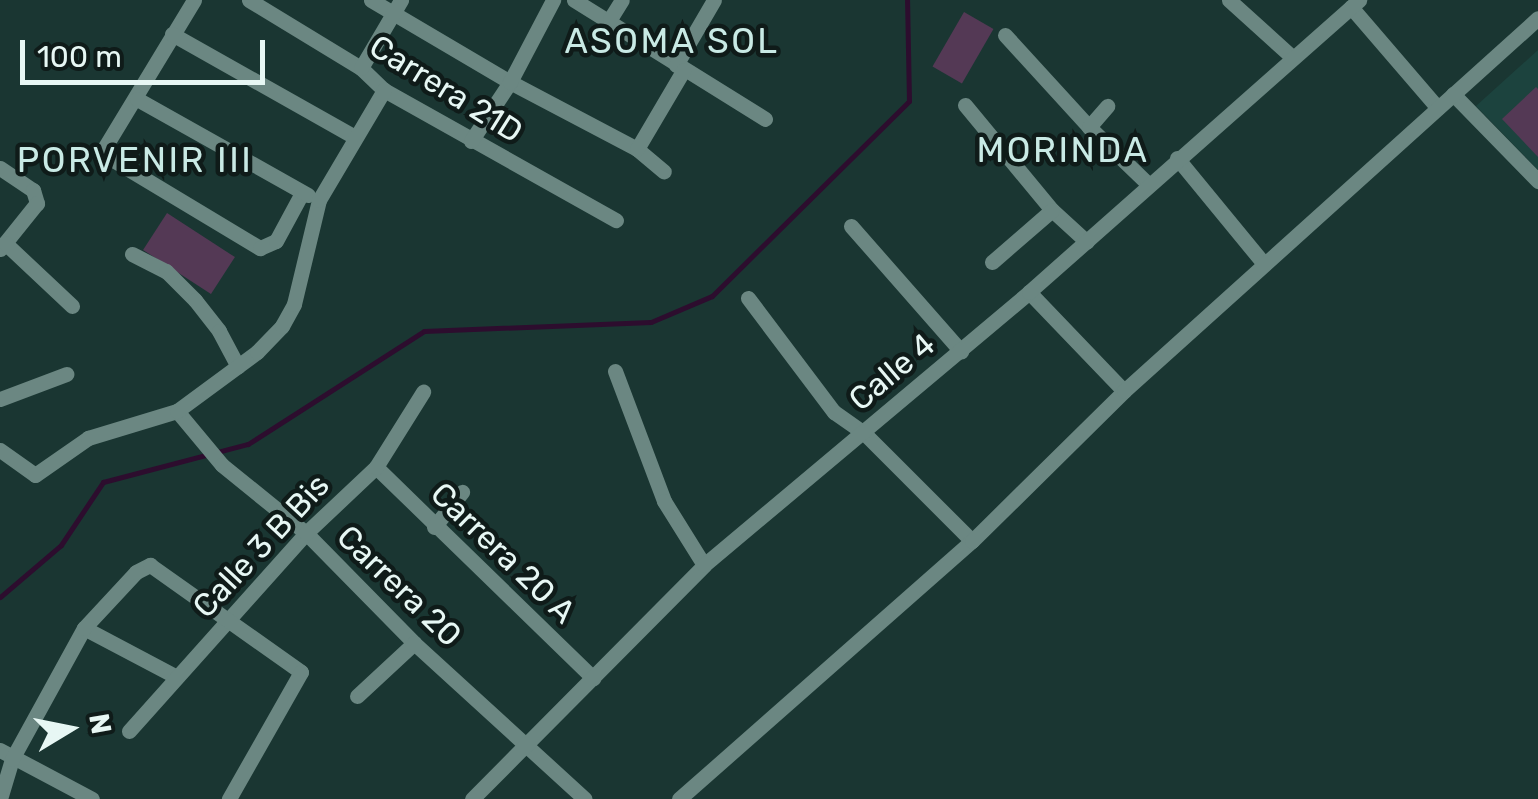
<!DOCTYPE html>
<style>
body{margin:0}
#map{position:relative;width:1538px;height:799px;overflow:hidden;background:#1a3632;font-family:Rubik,sans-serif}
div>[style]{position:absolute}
.built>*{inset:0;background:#1c433e}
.green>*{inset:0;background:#543955;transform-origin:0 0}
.stream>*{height:5px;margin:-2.5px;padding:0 2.5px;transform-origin:2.5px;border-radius:2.5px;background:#2d0d2e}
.minor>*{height:15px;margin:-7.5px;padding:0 7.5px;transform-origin:7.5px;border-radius:7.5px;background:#6b8782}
span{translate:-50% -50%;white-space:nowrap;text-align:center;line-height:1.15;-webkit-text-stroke:9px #0f1b19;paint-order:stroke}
.street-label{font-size:32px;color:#e7f7f4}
.neighbourhood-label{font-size:35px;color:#c9eae5;letter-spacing:2.5px}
.north{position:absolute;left:20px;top:679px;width:100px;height:100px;-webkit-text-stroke:8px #0f1b19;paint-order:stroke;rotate:80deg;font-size:28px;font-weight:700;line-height:40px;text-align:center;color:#e7f7f4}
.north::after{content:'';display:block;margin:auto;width:35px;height:45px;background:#e7f7f4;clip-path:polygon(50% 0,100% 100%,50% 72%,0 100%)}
.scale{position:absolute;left:20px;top:40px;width:245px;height:45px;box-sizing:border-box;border:5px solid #e7f7f4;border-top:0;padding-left:12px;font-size:30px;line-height:35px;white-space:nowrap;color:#e7f7f4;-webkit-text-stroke:8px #0f1b19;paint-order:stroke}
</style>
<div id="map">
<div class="built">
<i style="clip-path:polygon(1538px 50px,1538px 170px,1476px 106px)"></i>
</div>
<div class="green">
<i style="left:964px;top:12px;width:34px;height:63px;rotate:30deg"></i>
<i style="clip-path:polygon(1536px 87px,1538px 89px,1538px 157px,1502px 119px)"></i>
<i style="left:167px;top:213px;width:81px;height:44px;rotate:33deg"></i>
</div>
<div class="stream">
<i style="left:0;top:597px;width:80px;rotate:-40.4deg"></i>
<i style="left:61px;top:545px;width:76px;rotate:-56.3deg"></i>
<i style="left:103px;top:482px;width:150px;rotate:-14.7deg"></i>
<i style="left:248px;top:444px;width:209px;rotate:-32.7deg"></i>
<i style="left:424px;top:331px;width:227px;rotate:-2.3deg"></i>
<i style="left:651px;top:322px;width:66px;rotate:-23.1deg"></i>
<i style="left:712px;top:296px;width:277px;rotate:-44.7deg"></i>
<i style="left:909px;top:101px;width:101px;rotate:-91.1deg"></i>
</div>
<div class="minor">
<i style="left:194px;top:0;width:175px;rotate:121.2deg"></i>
<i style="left:103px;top:150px;width:5px;rotate:68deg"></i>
<i style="left:105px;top:155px;width:181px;rotate:31deg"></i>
<i style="left:260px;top:248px;width:17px;rotate:-24deg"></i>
<i style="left:276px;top:241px;width:55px;rotate:-61.6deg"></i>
<i style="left:249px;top:0;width:131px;rotate:31.3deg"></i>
<i style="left:361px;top:68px;width:32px;rotate:44deg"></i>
<i style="left:384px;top:90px;width:266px;rotate:29.3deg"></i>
<i style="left:371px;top:0;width:161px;rotate:30.5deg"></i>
<i style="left:510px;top:82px;width:144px;rotate:27.8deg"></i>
<i style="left:637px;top:149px;width:35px;rotate:40deg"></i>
<i style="left:574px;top:0;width:225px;rotate:31.9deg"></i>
<i style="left:1229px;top:0;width:85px;rotate:42.1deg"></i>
<i style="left:1351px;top:7px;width:133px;rotate:49.3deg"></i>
<i style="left:610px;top:19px;width:22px;rotate:-58deg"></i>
<i style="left:172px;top:34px;width:208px;rotate:29.4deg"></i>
<i style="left:1005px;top:35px;width:125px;rotate:47.6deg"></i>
<i style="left:1089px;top:127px;width:83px;rotate:44deg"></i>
<i style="left:676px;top:65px;width:75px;rotate:-59.7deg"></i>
<i style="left:361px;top:68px;width:79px;rotate:-59.5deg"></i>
<i style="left:1453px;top:94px;width:122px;rotate:45.7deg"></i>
<i style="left:137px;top:99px;width:196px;rotate:29.3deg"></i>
<i style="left:965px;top:105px;width:136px;rotate:50.4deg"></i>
<i style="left:1052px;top:210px;width:47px;rotate:42.4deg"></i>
<i style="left:1089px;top:127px;width:28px;rotate:-49deg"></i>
<i style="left:471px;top:141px;width:71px;rotate:-56.5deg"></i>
<i style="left:510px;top:82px;width:93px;rotate:-62.3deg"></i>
<i style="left:637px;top:149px;width:91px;rotate:-59.5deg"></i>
<i style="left:1177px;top:158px;width:137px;rotate:50.6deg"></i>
<i style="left:0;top:168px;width:40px;rotate:34deg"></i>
<i style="left:33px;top:190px;width:14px;rotate:73deg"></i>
<i style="left:37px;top:203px;width:59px;rotate:128.8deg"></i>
<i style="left:851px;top:226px;width:167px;rotate:48.7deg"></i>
<i style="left:5px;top:243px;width:92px;rotate:43.2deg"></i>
<i style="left:132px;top:254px;width:38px;rotate:27deg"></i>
<i style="left:166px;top:271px;width:41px;rotate:45deg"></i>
<i style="left:195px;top:300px;width:39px;rotate:52deg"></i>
<i style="left:219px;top:331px;width:40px;rotate:62deg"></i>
<i style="left:992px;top:262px;width:79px;rotate:-40.9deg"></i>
<i style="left:1029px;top:292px;width:137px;rotate:46.2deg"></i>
<i style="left:748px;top:298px;width:143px;rotate:53deg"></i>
<i style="left:834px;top:412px;width:35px;rotate:35deg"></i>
<i style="left:863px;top:432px;width:154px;rotate:45deg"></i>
<i style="left:615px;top:371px;width:139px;rotate:69.3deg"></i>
<i style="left:664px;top:501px;width:75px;rotate:58deg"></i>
<i style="left:0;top:399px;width:71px;rotate:-20.7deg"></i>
<i style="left:177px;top:411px;width:70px;rotate:50.2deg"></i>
<i style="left:222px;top:465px;width:108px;rotate:39deg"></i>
<i style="left:306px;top:533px;width:154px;rotate:45.5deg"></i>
<i style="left:414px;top:643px;width:231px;rotate:42.4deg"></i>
<i style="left:0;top:450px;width:43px;rotate:35.5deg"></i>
<i style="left:35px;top:475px;width:65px;rotate:-34.9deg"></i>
<i style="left:88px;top:438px;width:93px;rotate:-16.9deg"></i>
<i style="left:177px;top:411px;width:99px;rotate:-36.4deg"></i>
<i style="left:257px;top:352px;width:36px;rotate:-46deg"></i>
<i style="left:282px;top:326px;width:25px;rotate:-61deg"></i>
<i style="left:294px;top:304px;width:107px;rotate:-76.5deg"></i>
<i style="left:319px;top:200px;width:128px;rotate:-59.4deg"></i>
<i style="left:376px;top:467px;width:303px;rotate:44.2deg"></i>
<i style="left:434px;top:527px;width:45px;rotate:-51.3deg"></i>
<i style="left:84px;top:628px;width:103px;rotate:27.8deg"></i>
<i style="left:357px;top:696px;width:78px;rotate:-42.9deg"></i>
<i style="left:129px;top:731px;width:266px;rotate:-48.2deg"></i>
<i style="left:306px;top:533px;width:96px;rotate:-43.3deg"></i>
<i style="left:376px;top:467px;width:89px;rotate:-57.9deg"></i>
<i style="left:0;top:750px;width:104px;rotate:28deg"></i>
<i style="left:0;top:799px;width:42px;rotate:-73.3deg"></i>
<i style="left:12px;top:759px;width:149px;rotate:-61.2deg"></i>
<i style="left:84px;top:628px;width:76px;rotate:-47.1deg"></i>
<i style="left:136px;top:572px;width:16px;rotate:-27deg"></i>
<i style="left:150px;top:565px;width:185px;rotate:35.3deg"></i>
<i style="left:301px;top:672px;width:146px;rotate:119.6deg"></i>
<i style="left:472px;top:799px;width:330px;rotate:-45.2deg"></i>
<i style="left:704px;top:565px;width:424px;rotate:-40deg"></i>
<i style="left:1029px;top:292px;width:441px;rotate:-41.5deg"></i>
<i style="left:679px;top:799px;width:390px;rotate:-41.4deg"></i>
<i style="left:972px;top:541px;width:214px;rotate:-44.6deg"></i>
<i style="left:1124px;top:391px;width:557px;rotate:-42.02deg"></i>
</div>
<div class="street-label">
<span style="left:446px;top:89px;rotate:32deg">Carrera 21D</span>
<span style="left:892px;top:372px;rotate:-40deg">Calle 4</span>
<span style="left:261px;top:546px;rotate:-47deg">Calle 3 B Bis</span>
<span style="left:503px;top:553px;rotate:44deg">Carrera 20 A</span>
<span style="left:399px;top:586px;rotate:44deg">Carrera 20</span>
</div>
<div class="neighbourhood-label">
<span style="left:672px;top:41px">ASOMA SOL</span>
<span style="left:1063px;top:150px">MORINDA</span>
<span style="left:135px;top:160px">PORVENIR III</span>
</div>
<div class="north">N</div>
<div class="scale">100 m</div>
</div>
